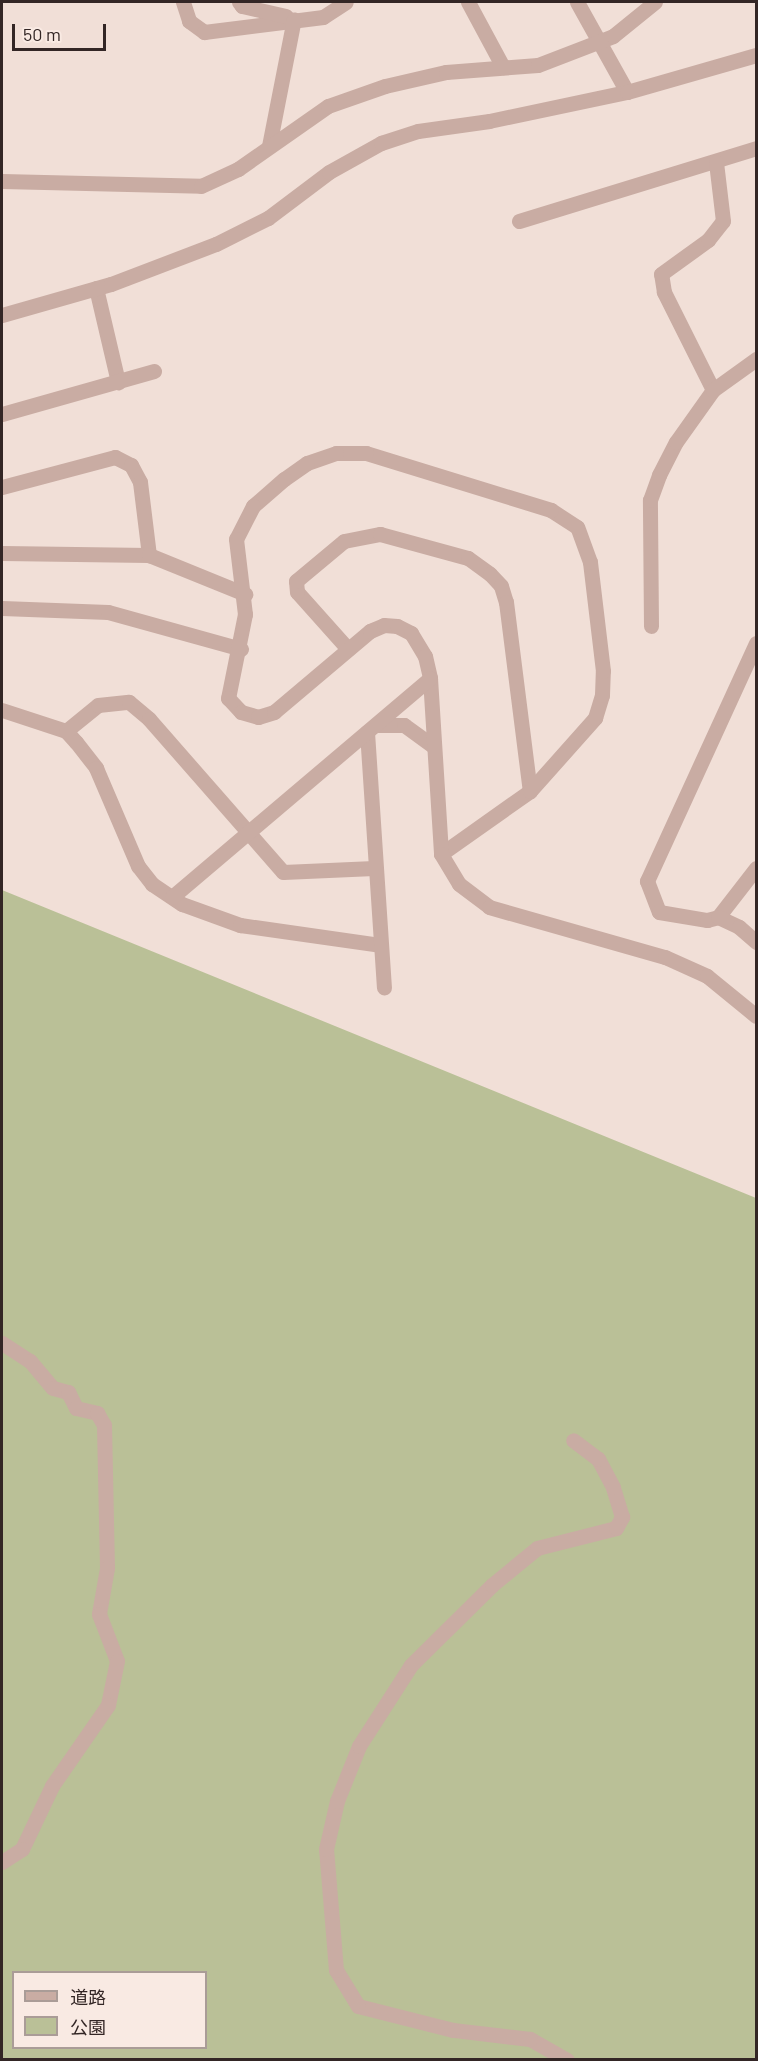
<!DOCTYPE html>
<meta charset="utf-8">
<style>
body{margin:0}
#map{position:relative;width:758px;height:2061px;overflow:hidden;background:#f1dfd7;font-family:Barlow,"Noto Sans JP",sans-serif}
div>[style]{position:absolute}
.green>*{inset:0;background:#bac097}
.minor>*{height:15px;margin:-7.5px;padding:0 7.5px;transform-origin:7.5px;border-radius:7.5px;background:#c9aca3}
span{translate:-50% -50%;white-space:nowrap;text-align:center;line-height:1.15;-webkit-text-stroke:6px #f9eae3;paint-order:stroke}
.frame{position:absolute;inset:0;border:3px solid #332625;pointer-events:none}
.legend{position:absolute;left:12px;top:1971px;width:195px;height:78px;box-sizing:border-box;background:#f9eae3;border:2px solid #aa9c97;margin:0;padding:8px 10px;list-style:none;font-size:18px;color:#332625}
.legend li{display:flex;align-items:center;gap:12px;height:30px}
.legend b{width:30px;border:2px solid #aa9c97}
.scale{position:absolute;left:12px;top:24px;width:94px;height:27px;box-sizing:border-box;border:3px solid #332625;border-top:0;padding-left:8px;font-size:18px;line-height:21px;white-space:nowrap;color:#332625;-webkit-text-stroke:4px #f9eae3;paint-order:stroke}
</style>
<div id="map">
<div class="green">
<i style="clip-path:polygon(evenodd,2px 890px,756px 1198px,756px 2059px,2px 2059px,2px 890px,14px 1972px,206px 1972px,206px 2048px,14px 2048px,14px 1972px)"></i>
</div>
<div class="minor">
<i style="left:183px;top:2px;width:20px;rotate:72deg"></i>
<i style="left:189px;top:21px;width:19px;rotate:36deg"></i>
<i style="left:204px;top:32px;width:120px;rotate:-7.2deg"></i>
<i style="left:323px;top:17px;width:27px;rotate:-33deg"></i>
<i style="left:239px;top:2px;width:5px;rotate:53deg"></i>
<i style="left:242px;top:6px;width:45px;rotate:12.8deg"></i>
<i style="left:468px;top:2px;width:74px;rotate:61.7deg"></i>
<i style="left:577px;top:2px;width:103px;rotate:60.9deg"></i>
<i style="left:269px;top:146px;width:129px;rotate:-78.9deg"></i>
<i style="left:2px;top:181px;width:199px;rotate:1.4deg"></i>
<i style="left:201px;top:186px;width:41px;rotate:-24.7deg"></i>
<i style="left:238px;top:169px;width:110px;rotate:-35deg"></i>
<i style="left:328px;top:106px;width:60px;rotate:-19.3deg"></i>
<i style="left:385px;top:86px;width:63px;rotate:-12.9deg"></i>
<i style="left:446px;top:72px;width:92px;rotate:-4.4deg"></i>
<i style="left:538px;top:65px;width:80px;rotate:-21.1deg"></i>
<i style="left:613px;top:36px;width:54px;rotate:-39deg"></i>
<i style="left:519px;top:221px;width:248px;rotate:-17.1deg"></i>
<i style="left:96px;top:288px;width:97px;rotate:76.8deg"></i>
<i style="left:2px;top:315px;width:113px;rotate:-15.9deg"></i>
<i style="left:111px;top:284px;width:112px;rotate:-20.9deg"></i>
<i style="left:216px;top:244px;width:58px;rotate:-26.6deg"></i>
<i style="left:268px;top:218px;width:76px;rotate:-37deg"></i>
<i style="left:329px;top:172px;width:60px;rotate:-29.1deg"></i>
<i style="left:381px;top:143px;width:39px;rotate:-18deg"></i>
<i style="left:418px;top:131px;width:72px;rotate:-8deg"></i>
<i style="left:489px;top:121px;width:141px;rotate:-11.9deg"></i>
<i style="left:627px;top:92px;width:134px;rotate:-16deg"></i>
<i style="left:713px;top:390px;width:110px;rotate:-116.6deg"></i>
<i style="left:664px;top:292px;width:18px;rotate:-99deg"></i>
<i style="left:661px;top:274px;width:58px;rotate:-35.9deg"></i>
<i style="left:708px;top:240px;width:24px;rotate:-52deg"></i>
<i style="left:723px;top:221px;width:59px;rotate:-96.8deg"></i>
<i style="left:2px;top:414px;width:158px;rotate:-15.8deg"></i>
<i style="left:2px;top:487px;width:117px;rotate:-14.9deg"></i>
<i style="left:115px;top:457px;width:18px;rotate:27deg"></i>
<i style="left:131px;top:465px;width:19px;rotate:62deg"></i>
<i style="left:140px;top:482px;width:74px;rotate:83deg"></i>
<i style="left:2px;top:553px;width:147px;rotate:0.8deg"></i>
<i style="left:149px;top:555px;width:104px;rotate:22.1deg"></i>
<i style="left:2px;top:608px;width:106px;rotate:2.2deg"></i>
<i style="left:108px;top:612px;width:138px;rotate:15.5deg"></i>
<i style="left:651px;top:626px;width:126px;rotate:-90.5deg"></i>
<i style="left:650px;top:500px;width:27px;rotate:-70deg"></i>
<i style="left:659px;top:475px;width:37px;rotate:-63deg"></i>
<i style="left:676px;top:442px;width:64px;rotate:-54.6deg"></i>
<i style="left:713px;top:390px;width:53px;rotate:-35.8deg"></i>
<i style="left:756px;top:643px;width:262px;rotate:114.6deg"></i>
<i style="left:647px;top:881px;width:33px;rotate:69deg"></i>
<i style="left:659px;top:912px;width:49px;rotate:9.5deg"></i>
<i style="left:707px;top:920px;width:11px;rotate:-15deg"></i>
<i style="left:718px;top:917px;width:62px;rotate:-52.2deg"></i>
<i style="left:348px;top:649px;width:76px;rotate:-131.8deg"></i>
<i style="left:297px;top:592px;width:11px;rotate:-95deg"></i>
<i style="left:296px;top:581px;width:62px;rotate:-39.8deg"></i>
<i style="left:344px;top:541px;width:37px;rotate:-11deg"></i>
<i style="left:380px;top:534px;width:91px;rotate:15.3deg"></i>
<i style="left:468px;top:558px;width:27px;rotate:36deg"></i>
<i style="left:490px;top:574px;width:16px;rotate:47deg"></i>
<i style="left:501px;top:586px;width:17px;rotate:73deg"></i>
<i style="left:506px;top:602px;width:191px;rotate:82.8deg"></i>
<i style="left:2px;top:710px;width:67px;rotate:18.2deg"></i>
<i style="left:66px;top:731px;width:15px;rotate:48deg"></i>
<i style="left:76px;top:742px;width:33px;rotate:52deg"></i>
<i style="left:96px;top:768px;width:107px;rotate:66.8deg"></i>
<i style="left:138px;top:866px;width:23px;rotate:52deg"></i>
<i style="left:152px;top:884px;width:36px;rotate:34deg"></i>
<i style="left:182px;top:904px;width:62px;rotate:19.9deg"></i>
<i style="left:240px;top:925px;width:141px;rotate:8.1deg"></i>
<i style="left:377px;top:725px;width:27px"></i>
<i style="left:404px;top:725px;width:36px;rotate:36deg"></i>
<i style="left:66px;top:731px;width:41px;rotate:-39.1deg"></i>
<i style="left:98px;top:705px;width:31px;rotate:-6deg"></i>
<i style="left:129px;top:702px;width:26px;rotate:40deg"></i>
<i style="left:149px;top:719px;width:203px;rotate:48.8deg"></i>
<i style="left:283px;top:872px;width:91px;rotate:-2.5deg"></i>
<i style="left:367px;top:732px;width:256px;rotate:86.2deg"></i>
<i style="left:441px;top:854px;width:109px;rotate:-35.3deg"></i>
<i style="left:530px;top:791px;width:98px;rotate:-48.3deg"></i>
<i style="left:595px;top:718px;width:24px;rotate:-73deg"></i>
<i style="left:602px;top:695px;width:24px;rotate:-88deg"></i>
<i style="left:603px;top:671px;width:110px;rotate:-96.8deg"></i>
<i style="left:590px;top:562px;width:37px;rotate:-110deg"></i>
<i style="left:577px;top:527px;width:31px;rotate:-147deg"></i>
<i style="left:551px;top:510px;width:194px;rotate:-162.9deg"></i>
<i style="left:366px;top:453px;width:30px;rotate:180deg"></i>
<i style="left:336px;top:453px;width:31px;rotate:161deg"></i>
<i style="left:307px;top:463px;width:28px;rotate:145deg"></i>
<i style="left:284px;top:479px;width:41px;rotate:138.9deg"></i>
<i style="left:253px;top:506px;width:37px;rotate:117deg"></i>
<i style="left:236px;top:539px;width:76px;rotate:83.2deg"></i>
<i style="left:245px;top:614px;width:86px;rotate:101.4deg"></i>
<i style="left:228px;top:698px;width:19px;rotate:47deg"></i>
<i style="left:241px;top:712px;width:18px;rotate:16deg"></i>
<i style="left:258px;top:717px;width:17px;rotate:-17deg"></i>
<i style="left:274px;top:712px;width:126px;rotate:-40.2deg"></i>
<i style="left:370px;top:631px;width:15px;rotate:-23deg"></i>
<i style="left:384px;top:625px;width:13px;rotate:4deg"></i>
<i style="left:397px;top:626px;width:16px;rotate:27deg"></i>
<i style="left:411px;top:633px;width:27px;rotate:59deg"></i>
<i style="left:425px;top:656px;width:23px;rotate:77deg"></i>
<i style="left:430px;top:678px;width:176px;rotate:86.4deg"></i>
<i style="left:441px;top:854px;width:35px;rotate:59deg"></i>
<i style="left:459px;top:884px;width:38px;rotate:37deg"></i>
<i style="left:489px;top:907px;width:183px;rotate:15.9deg"></i>
<i style="left:665px;top:957px;width:46px;rotate:24.3deg"></i>
<i style="left:707px;top:976px;width:63px;rotate:39.2deg"></i>
<i style="left:172px;top:897px;width:338px;rotate:-40.3deg"></i>
<i style="left:718px;top:917px;width:23px;rotate:25deg"></i>
<i style="left:739px;top:927px;width:23px;rotate:41deg"></i>
<i style="left:2px;top:1343px;width:33px;rotate:33deg"></i>
<i style="left:30px;top:1361px;width:35px;rotate:50deg"></i>
<i style="left:53px;top:1388px;width:16px;rotate:15deg"></i>
<i style="left:68px;top:1392px;width:18px;rotate:63deg"></i>
<i style="left:76px;top:1408px;width:22px;rotate:13deg"></i>
<i style="left:97px;top:1413px;width:14px;rotate:60deg"></i>
<i style="left:104px;top:1425px;width:143px;rotate:88.8deg"></i>
<i style="left:107px;top:1568px;width:47px;rotate:99.9deg"></i>
<i style="left:99px;top:1614px;width:50px;rotate:69deg"></i>
<i style="left:117px;top:1661px;width:45px;rotate:101.6deg"></i>
<i style="left:108px;top:1705px;width:98px;rotate:124.7deg"></i>
<i style="left:52px;top:1786px;width:70px;rotate:115.5deg"></i>
<i style="left:22px;top:1849px;width:24px;rotate:147deg"></i>
<i style="left:567px;top:2060px;width:43px;rotate:-150.4deg"></i>
<i style="left:530px;top:2039px;width:78px;rotate:-173.3deg"></i>
<i style="left:453px;top:2030px;width:98px;rotate:-165.8deg"></i>
<i style="left:358px;top:2006px;width:42px;rotate:-121.4deg"></i>
<i style="left:336px;top:1970px;width:121px;rotate:-94.7deg"></i>
<i style="left:326px;top:1849px;width:49px;rotate:-77.1deg"></i>
<i style="left:337px;top:1801px;width:59px;rotate:-68.2deg"></i>
<i style="left:359px;top:1746px;width:96px;rotate:-57.3deg"></i>
<i style="left:411px;top:1665px;width:114px;rotate:-44.6deg"></i>
<i style="left:492px;top:1585px;width:58px;rotate:-39.4deg"></i>
<i style="left:537px;top:1548px;width:81px;rotate:-14.2deg"></i>
<i style="left:616px;top:1528px;width:13px;rotate:-61deg"></i>
<i style="left:622px;top:1517px;width:31px;rotate:-107deg"></i>
<i style="left:613px;top:1487px;width:32px;rotate:-118deg"></i>
<i style="left:598px;top:1459px;width:31px;rotate:-143deg"></i>
</div>
<div class="frame"></div>
<ul class="legend">
<li><b style="height:8px;background:#c9aca3"></b>道路</li>
<li><b style="height:16px;background:#bac097"></b>公園</li>
</ul>
<div class="scale">50 m</div>
</div>
